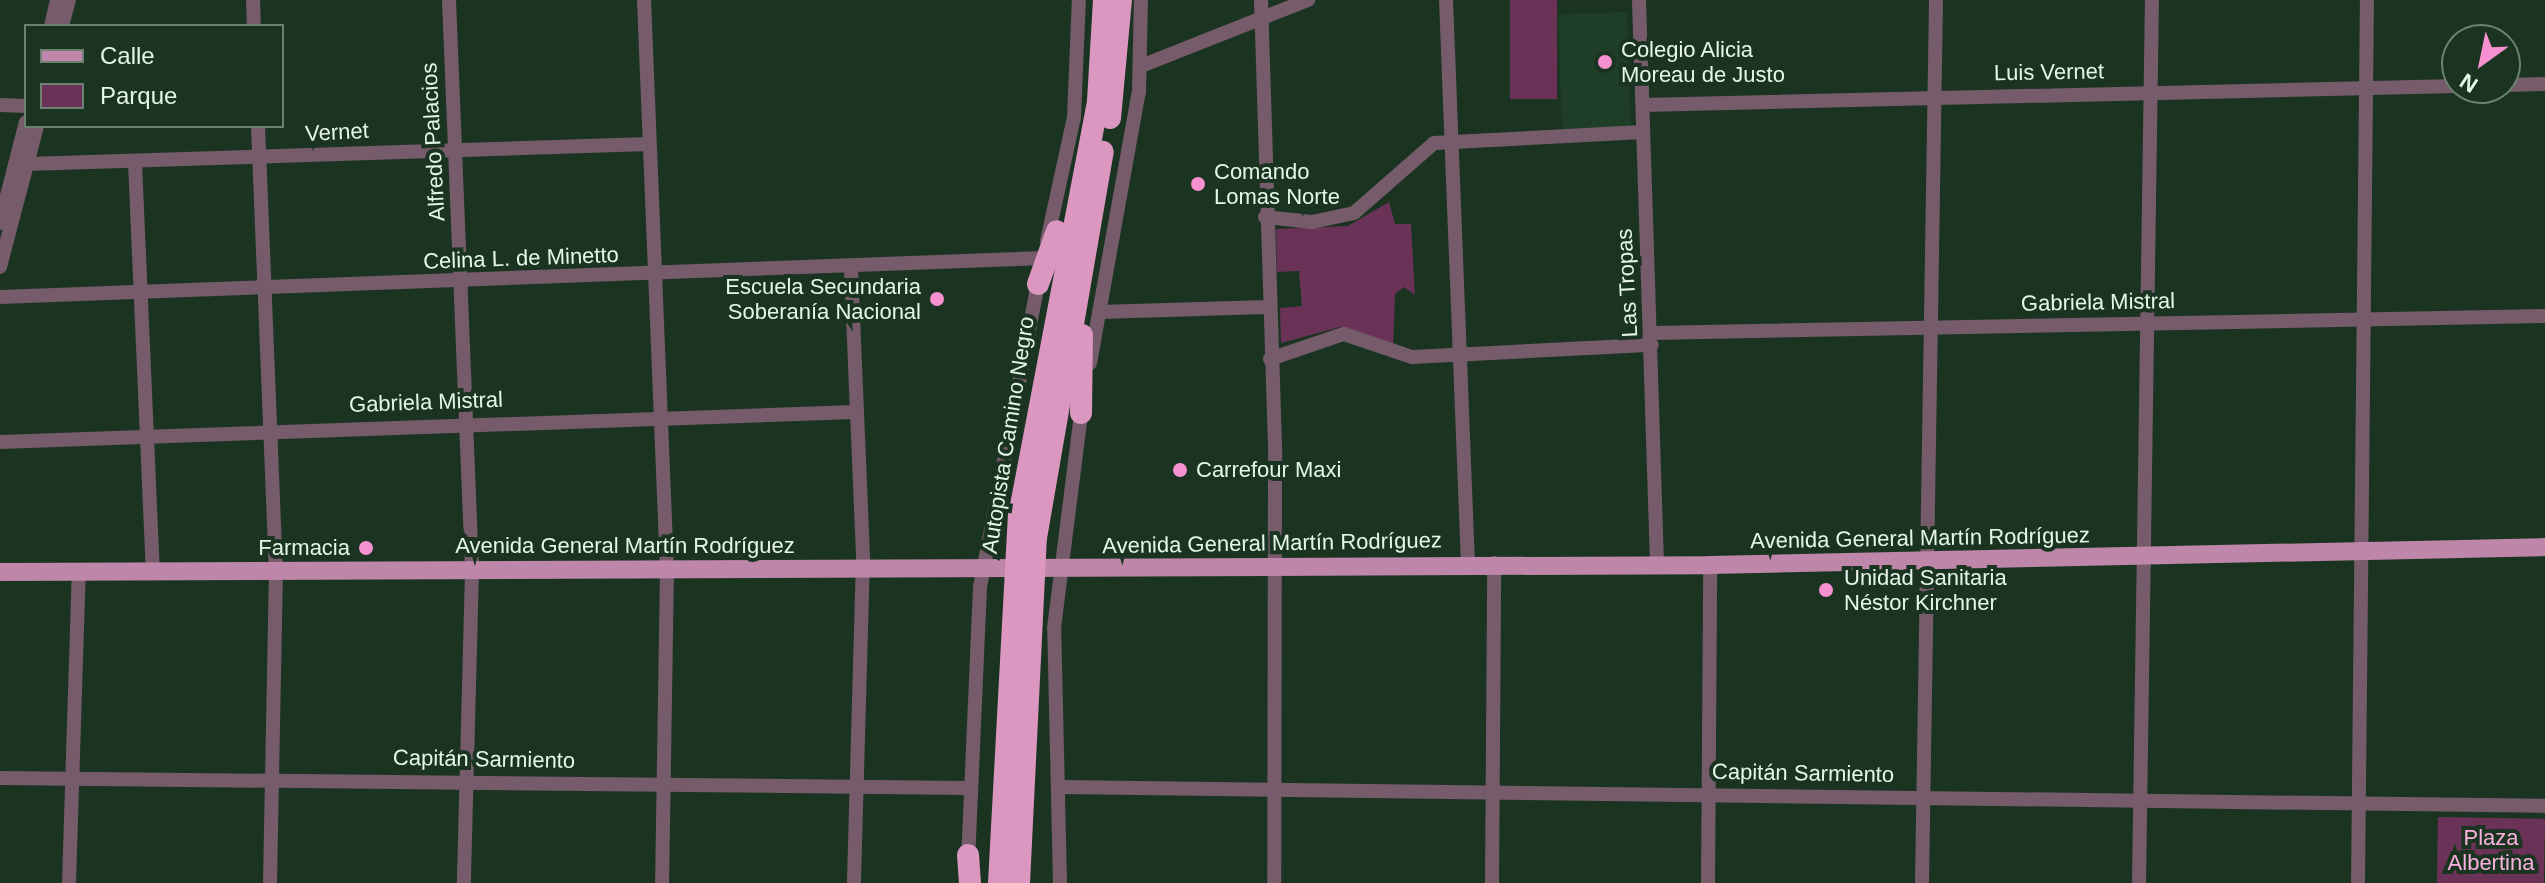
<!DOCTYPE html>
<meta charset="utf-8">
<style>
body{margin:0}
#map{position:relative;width:2545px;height:883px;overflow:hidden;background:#1b3422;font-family:Helvetica,sans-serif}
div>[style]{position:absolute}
.built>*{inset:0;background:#1f3e28;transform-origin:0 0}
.green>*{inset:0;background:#6b3257;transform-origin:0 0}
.minor>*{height:14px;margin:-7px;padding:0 7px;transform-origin:7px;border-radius:7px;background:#765b6b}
.major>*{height:18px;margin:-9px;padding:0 9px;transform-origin:9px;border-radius:9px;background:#be86a8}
.highway>*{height:22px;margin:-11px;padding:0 11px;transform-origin:11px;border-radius:11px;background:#db97c0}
.dots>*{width:22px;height:22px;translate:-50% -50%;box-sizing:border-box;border:4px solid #1b3422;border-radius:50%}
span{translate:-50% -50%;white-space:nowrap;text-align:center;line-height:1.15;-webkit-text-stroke:8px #1b3422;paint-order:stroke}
.poi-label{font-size:22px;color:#e6f5e9}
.left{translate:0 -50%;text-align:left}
.right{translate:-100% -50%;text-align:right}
.street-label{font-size:22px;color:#e6f5e9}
.park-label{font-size:22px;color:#fab1dd}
.legend{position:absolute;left:24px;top:24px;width:260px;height:104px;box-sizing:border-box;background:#1b3422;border:2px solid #6c8172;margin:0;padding:10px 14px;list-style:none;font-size:24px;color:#e6f5e9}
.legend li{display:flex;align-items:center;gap:16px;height:40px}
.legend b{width:40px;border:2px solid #6c8172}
.north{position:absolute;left:2441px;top:24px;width:80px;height:80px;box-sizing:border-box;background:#1b3422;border:2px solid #6c8172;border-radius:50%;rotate:213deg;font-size:22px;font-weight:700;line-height:32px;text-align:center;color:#e6f5e9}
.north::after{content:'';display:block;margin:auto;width:28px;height:36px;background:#f690d0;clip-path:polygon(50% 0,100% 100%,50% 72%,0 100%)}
</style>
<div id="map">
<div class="built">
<i style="left:1627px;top:12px;width:118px;height:69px;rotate:88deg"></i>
</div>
<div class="green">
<i style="left:1510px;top:0;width:47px;height:99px"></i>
<i style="clip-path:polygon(1389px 202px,1395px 224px,1411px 224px,1415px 295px,1404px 287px,1395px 294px,1393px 347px,1340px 327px,1281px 343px,1280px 308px,1302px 306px,1299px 271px,1277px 272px,1276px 229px,1348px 226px)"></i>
<i style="left:2438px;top:817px;width:107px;height:66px;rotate:1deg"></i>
</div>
<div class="minor">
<i style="left:253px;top:0;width:26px;rotate:88deg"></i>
<i style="left:449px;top:0;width:571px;rotate:87.69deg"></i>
<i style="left:472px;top:571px;width:312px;rotate:91.5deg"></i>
<i style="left:644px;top:0;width:570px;rotate:87.69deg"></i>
<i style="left:667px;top:570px;width:313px;rotate:90.9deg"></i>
<i style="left:1261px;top:0;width:457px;rotate:88.2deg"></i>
<i style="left:1275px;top:457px;width:426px;rotate:90.1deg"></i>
<i style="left:1446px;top:0;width:565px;rotate:87.77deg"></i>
<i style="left:1639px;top:0;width:564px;rotate:88.17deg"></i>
<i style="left:51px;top:26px;width:27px;rotate:-77deg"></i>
<i style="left:62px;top:26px;width:27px;rotate:-75deg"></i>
<i style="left:1141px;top:66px;width:180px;rotate:-21.6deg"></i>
<i style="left:2505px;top:85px;width:40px;rotate:-1.4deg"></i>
<i style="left:0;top:105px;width:26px;rotate:2deg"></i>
<i style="left:1643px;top:105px;width:814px;rotate:-1.34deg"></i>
<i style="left:258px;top:126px;width:445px;rotate:87.7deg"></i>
<i style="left:276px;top:571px;width:312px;rotate:91.1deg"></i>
<i style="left:135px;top:163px;width:408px;rotate:87.5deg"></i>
<i style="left:27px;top:164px;width:622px;rotate:-1.84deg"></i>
<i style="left:1265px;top:217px;width:47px;rotate:6.1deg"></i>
<i style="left:1312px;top:222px;width:43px;rotate:-12.1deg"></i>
<i style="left:1354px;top:213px;width:106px;rotate:-41.2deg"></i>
<i style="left:1434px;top:143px;width:209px;rotate:-3deg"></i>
<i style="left:0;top:223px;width:104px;rotate:-75.6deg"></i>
<i style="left:1047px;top:241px;width:127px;rotate:-77.7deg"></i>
<i style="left:1074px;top:117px;width:117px;rotate:-87.6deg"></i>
<i style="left:0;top:267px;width:146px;rotate:-75.3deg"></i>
<i style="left:851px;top:269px;width:289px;rotate:87.6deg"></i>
<i style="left:863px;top:558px;width:325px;rotate:91.6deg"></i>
<i style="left:0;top:297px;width:1044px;rotate:-2.14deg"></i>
<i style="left:1099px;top:312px;width:169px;rotate:-1.7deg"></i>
<i style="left:1652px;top:333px;width:893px;rotate:-1.09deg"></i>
<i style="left:1270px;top:359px;width:78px;rotate:-18.7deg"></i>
<i style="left:1344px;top:334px;width:72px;rotate:18.7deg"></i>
<i style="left:1412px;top:357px;width:240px;rotate:-2.9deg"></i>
<i style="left:1090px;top:363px;width:275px;rotate:-79.8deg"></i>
<i style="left:1139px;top:92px;width:92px;rotate:-88.8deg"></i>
<i style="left:0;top:442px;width:855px;rotate:-2.01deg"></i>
<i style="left:0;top:778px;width:967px;rotate:0.59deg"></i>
<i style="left:1061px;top:787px;width:1484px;rotate:0.73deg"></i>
<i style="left:968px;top:862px;width:275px;rotate:-87.5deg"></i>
<i style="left:980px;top:587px;width:316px;rotate:-79.2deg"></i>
<i style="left:69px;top:883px;width:312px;rotate:-88.2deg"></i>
<i style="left:1060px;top:883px;width:255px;rotate:-91.3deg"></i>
<i style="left:1054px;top:628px;width:223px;rotate:-82.8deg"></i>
<i style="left:1492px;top:883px;width:320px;rotate:-89.6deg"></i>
<i style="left:1708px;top:883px;width:318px;rotate:-89.6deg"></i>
<i style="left:1922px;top:883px;width:883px;rotate:-89.09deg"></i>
<i style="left:2139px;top:883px;width:883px;rotate:-89.16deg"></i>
<i style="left:2358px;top:883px;width:883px;rotate:-89.42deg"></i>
</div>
<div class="major">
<i style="left:0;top:572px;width:1710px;rotate:-0.23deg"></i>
<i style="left:1710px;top:565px;width:835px;rotate:-1.23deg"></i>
</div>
<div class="highway">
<i style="left:1110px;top:118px;width:119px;rotate:-84.7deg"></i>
<i style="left:1038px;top:284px;width:56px;rotate:-70.3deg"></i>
<i style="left:1081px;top:413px;width:78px;rotate:-89.3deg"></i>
<i style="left:968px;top:855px;width:28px;rotate:86deg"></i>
<i style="left:999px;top:883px;width:368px;rotate:-86.9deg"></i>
<i style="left:1019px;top:516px;width:422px;rotate:-79.2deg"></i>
<i style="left:1098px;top:101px;width:101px;rotate:-86.6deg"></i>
<i style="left:1019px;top:883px;width:345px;rotate:-87.2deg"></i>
<i style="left:1036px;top:538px;width:392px;rotate:-80.2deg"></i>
</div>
<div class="dots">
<i style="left:1605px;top:62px;background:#f690d0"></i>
<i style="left:1198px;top:184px;background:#f690d0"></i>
<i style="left:937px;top:299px;background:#f690d0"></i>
<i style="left:1180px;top:470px;background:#f690d0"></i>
<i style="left:366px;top:548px;background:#f690d0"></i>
<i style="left:1826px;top:590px;background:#f690d0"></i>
</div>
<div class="poi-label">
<span class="left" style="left:1621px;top:62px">Colegio Alicia<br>Moreau de Justo</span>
<span class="left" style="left:1214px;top:184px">Comando<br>Lomas Norte</span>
<span class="right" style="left:921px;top:299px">Escuela Secundaria<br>Soberanía Nacional</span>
<span class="left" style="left:1196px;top:470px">Carrefour Maxi</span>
<span class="right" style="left:350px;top:548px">Farmacia</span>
<span class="left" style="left:1844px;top:590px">Unidad Sanitaria<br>Néstor Kirchner</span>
</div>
<div class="street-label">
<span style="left:2049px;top:72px;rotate:-1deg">Luis Vernet</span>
<span style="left:337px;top:132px;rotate:-3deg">Vernet</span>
<span style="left:433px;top:142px;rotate:-93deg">Alfredo Palacios</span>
<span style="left:521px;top:258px;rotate:-2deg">Celina L. de Minetto</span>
<span style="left:1627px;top:283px;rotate:-93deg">Las Tropas</span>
<span style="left:2098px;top:302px;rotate:-1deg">Gabriela Mistral</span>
<span style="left:426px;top:402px;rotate:-2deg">Gabriela Mistral</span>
<span style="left:1008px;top:435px;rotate:-81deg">Autopista Camino Negro</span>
<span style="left:1920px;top:538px;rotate:-1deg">Avenida General Martín Rodríguez</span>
<span style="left:1272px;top:543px;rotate:-1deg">Avenida General Martín Rodríguez</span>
<span style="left:625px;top:546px">Avenida General Martín Rodríguez</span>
<span style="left:484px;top:759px;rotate:1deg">Capitán Sarmiento</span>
<span style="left:1803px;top:773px;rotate:1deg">Capitán Sarmiento</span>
</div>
<div class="park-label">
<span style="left:2491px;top:850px">Plaza<br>Albertina</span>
</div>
<ul class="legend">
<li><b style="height:10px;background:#be86a8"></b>Calle</li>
<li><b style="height:22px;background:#6b3257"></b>Parque</li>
</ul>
<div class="north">N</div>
</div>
